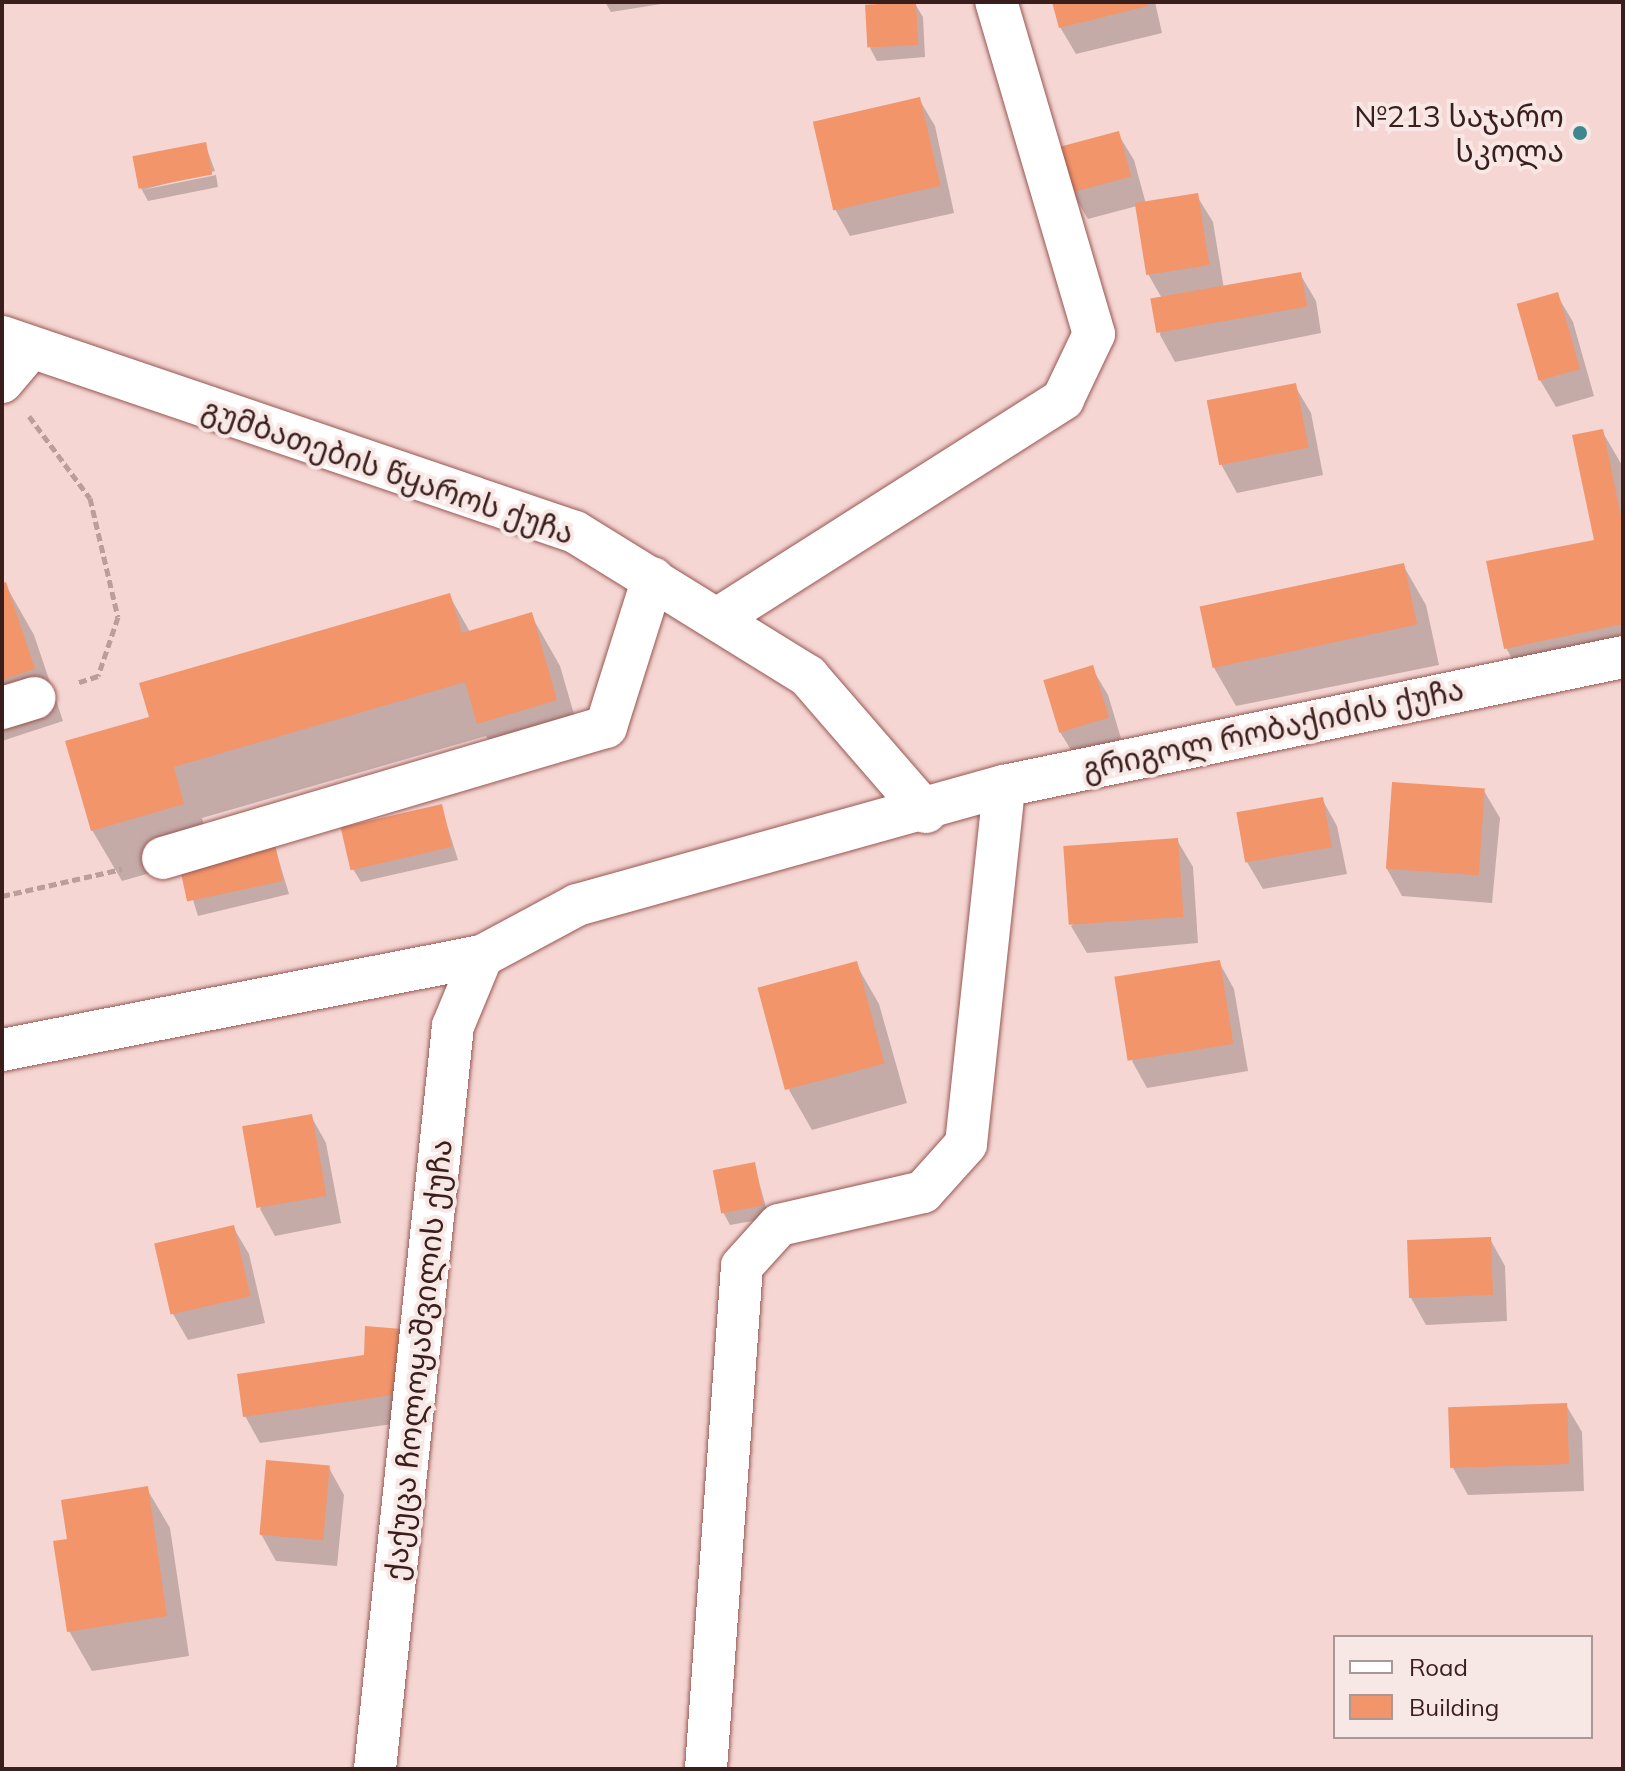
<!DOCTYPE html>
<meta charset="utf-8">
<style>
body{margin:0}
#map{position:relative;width:1625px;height:1771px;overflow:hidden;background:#f5d6d3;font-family:Mulish,"Noto Sans Georgian",sans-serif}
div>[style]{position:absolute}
.shadow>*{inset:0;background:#0003}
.building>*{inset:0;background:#f2956a;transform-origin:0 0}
.path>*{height:5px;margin-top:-2.5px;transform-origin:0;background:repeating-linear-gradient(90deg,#bb9d9a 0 8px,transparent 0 12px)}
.roads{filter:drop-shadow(0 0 2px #995752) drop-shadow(0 0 2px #995752)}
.street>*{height:42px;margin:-21px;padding:0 21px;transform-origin:21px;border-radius:21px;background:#fff}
.dots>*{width:22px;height:22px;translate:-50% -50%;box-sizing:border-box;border:4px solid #f7e8e6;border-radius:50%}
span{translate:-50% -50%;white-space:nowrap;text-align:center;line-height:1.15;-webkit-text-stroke:8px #f7e8e6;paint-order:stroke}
.poi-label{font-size:30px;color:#3a1e1c}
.right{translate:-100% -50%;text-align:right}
.street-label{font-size:30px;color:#3a1e1c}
.frame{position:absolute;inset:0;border:4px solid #3a1e1c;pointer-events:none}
.legend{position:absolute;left:1333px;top:1635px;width:260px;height:104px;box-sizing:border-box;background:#f7e8e6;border:2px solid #ab9795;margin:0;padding:10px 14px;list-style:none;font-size:24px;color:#3a1e1c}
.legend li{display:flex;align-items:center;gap:16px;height:40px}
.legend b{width:40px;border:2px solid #ab9795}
</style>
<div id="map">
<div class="shadow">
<i style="clip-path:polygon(605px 2px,674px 2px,611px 12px)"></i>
<i style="clip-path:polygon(1054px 2px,1155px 2px,1162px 33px,1076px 54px,1060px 27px)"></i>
<i style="clip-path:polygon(915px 4px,923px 17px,925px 57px,877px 61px,870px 48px)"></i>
<i style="clip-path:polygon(919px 99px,935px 126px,954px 213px,850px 236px,835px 209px)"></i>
<i style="clip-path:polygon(1118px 134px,1134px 160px,1146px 204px,1197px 196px,1213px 222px,1224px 289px,1300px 274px,1316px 301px,1321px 333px,1175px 362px,1160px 335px,1163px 300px,1148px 274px,1137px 206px,1088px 219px,1072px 192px)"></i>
<i style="clip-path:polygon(205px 144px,215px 171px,142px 190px,216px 175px,218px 187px,148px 201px,141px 188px,135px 158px)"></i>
<i style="clip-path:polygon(1557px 295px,1573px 322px,1594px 396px,1556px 407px,1540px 380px)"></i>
<i style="clip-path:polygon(1295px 386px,1311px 413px,1323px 475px,1237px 493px,1222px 466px,1209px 402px)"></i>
<i style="clip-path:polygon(1602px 431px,1623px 467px,1623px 669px,1529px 688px,1506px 648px,1596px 541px)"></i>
<i style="clip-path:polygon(1403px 565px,1426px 605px,1439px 665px,1236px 706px,1213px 666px)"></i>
<i style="clip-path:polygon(5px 584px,34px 635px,63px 721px,2px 741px)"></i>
<i style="clip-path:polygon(449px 595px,470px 632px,531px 615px,560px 666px,585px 752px,509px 774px,486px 736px,202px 818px,212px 855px,273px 841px,289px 894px,198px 916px,182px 864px,122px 881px,92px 830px,151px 718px)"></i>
<i style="clip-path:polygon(1092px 668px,1108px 695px,1123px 745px,1076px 758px,1060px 732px,1046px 682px)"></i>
<i style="clip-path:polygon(1484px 791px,1500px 818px,1492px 903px,1402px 896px,1387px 869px)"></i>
<i style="clip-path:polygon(1322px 799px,1337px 826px,1347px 874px,1263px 889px,1247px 862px)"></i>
<i style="clip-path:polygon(441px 806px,458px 860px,361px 882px,353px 869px)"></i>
<i style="clip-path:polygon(1177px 840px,1193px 867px,1198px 943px,1087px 953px,1071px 926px)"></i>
<i style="clip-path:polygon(1219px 962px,1234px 989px,1248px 1071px,1147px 1088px,1132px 1061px)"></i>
<i style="clip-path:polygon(856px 964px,879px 1004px,907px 1103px,812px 1130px,789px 1090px)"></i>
<i style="clip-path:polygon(311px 1116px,326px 1143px,341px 1223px,275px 1236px,260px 1209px)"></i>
<i style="clip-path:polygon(754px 1164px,769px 1218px,730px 1225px,723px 1212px)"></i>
<i style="clip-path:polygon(233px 1227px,249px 1254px,265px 1323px,188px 1340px,173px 1314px)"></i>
<i style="clip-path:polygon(1490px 1239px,1505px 1266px,1507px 1321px,1426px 1325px,1411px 1298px)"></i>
<i style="clip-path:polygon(365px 1357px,413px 1421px,260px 1443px,245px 1416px)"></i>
<i style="clip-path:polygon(1566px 1405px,1582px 1432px,1584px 1491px,1468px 1495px,1453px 1468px)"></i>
<i style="clip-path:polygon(329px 1468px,344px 1495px,337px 1566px,276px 1561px,261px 1534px)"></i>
<i style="clip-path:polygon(147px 1489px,170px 1528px,189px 1656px,92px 1671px,69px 1631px,70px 1540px)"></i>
</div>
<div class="building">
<i style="left:916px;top:2px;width:43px;height:51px;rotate:87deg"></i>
<i style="clip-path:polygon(1052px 2px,1147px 2px,1148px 6px,1059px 28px)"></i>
<i style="left:920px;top:97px;width:91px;height:110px;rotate:77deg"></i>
<i style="left:1119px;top:131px;width:47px;height:63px;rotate:75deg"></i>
<i style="left:206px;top:142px;width:33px;height:75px;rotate:79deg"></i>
<i style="left:1198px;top:193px;width:73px;height:64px;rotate:81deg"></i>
<i style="left:1301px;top:272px;width:35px;height:153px;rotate:80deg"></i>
<i style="left:1558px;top:292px;width:80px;height:43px;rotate:74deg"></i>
<i style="left:1296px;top:383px;width:66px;height:91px;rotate:79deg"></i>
<i style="clip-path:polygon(1603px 429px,1623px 526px,1623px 624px,1504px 649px,1486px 561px,1594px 540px,1572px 435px)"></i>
<i style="left:1404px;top:563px;width:63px;height:209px;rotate:78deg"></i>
<i style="clip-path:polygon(6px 582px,35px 669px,2px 680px,2px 583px)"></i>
<i style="clip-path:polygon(450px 593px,462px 633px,532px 612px,557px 700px,477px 724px,465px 682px,174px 767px,184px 804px,91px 831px,65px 741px,149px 717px,139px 683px)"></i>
<i style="left:1093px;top:665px;width:55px;height:52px;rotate:73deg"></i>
<i style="left:1392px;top:782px;width:93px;height:87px;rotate:4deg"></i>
<i style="left:1323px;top:797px;width:51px;height:88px;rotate:80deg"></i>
<i style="left:442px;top:804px;width:44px;height:104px;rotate:77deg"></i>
<i style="left:1178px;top:838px;width:79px;height:115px;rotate:86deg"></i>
<i style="left:274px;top:839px;width:43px;height:98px;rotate:78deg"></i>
<i style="left:1220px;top:960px;width:85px;height:107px;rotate:81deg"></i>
<i style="left:857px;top:961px;width:106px;height:103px;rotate:75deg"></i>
<i style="left:312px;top:1114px;width:83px;height:71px;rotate:80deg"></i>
<i style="left:755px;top:1162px;width:44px;height:43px;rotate:79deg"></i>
<i style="left:234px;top:1225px;width:73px;height:82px;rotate:77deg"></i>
<i style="left:1491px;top:1237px;width:58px;height:84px;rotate:88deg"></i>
<i style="clip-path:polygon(365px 1326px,402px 1329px,399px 1394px,243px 1417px,237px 1374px,364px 1355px)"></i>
<i style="left:1567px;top:1403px;width:61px;height:119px;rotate:88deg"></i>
<i style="left:266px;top:1460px;width:64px;height:75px;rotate:5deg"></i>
<i style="clip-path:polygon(148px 1486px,167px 1616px,67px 1632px,53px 1541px,67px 1539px,61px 1500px)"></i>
</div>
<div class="path">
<i style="left:29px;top:416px;width:102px;rotate:53.4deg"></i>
<i style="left:90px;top:498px;width:122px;rotate:76.8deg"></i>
<i style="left:118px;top:617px;width:62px;rotate:108.7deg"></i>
<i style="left:98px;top:676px;width:23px;rotate:162deg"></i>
<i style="left:2px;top:896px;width:123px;rotate:-12.7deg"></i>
</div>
<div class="roads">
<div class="street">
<i style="left:2px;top:337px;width:605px;rotate:18.79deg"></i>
<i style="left:575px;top:532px;width:274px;rotate:31.7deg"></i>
<i style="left:808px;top:676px;width:180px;rotate:49.1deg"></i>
<i style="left:2px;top:382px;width:42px;rotate:-49.8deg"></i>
<i style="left:717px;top:619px;width:410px;rotate:-32.4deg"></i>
<i style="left:1063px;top:399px;width:72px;rotate:-64.5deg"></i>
<i style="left:1094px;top:334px;width:346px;rotate:-106.4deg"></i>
<i style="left:2px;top:708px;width:34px;rotate:-17deg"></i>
<i style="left:163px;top:858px;width:462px;rotate:-16.5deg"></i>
<i style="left:606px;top:727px;width:156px;rotate:-72.5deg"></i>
<i style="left:2px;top:1050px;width:489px;rotate:-11.1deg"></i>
<i style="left:482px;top:956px;width:108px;rotate:-28.2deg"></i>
<i style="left:577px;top:905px;width:443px;rotate:-15.6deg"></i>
<i style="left:1004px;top:786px;width:632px;rotate:-11.77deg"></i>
<i style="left:375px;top:1769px;width:747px;rotate:-84.01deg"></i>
<i style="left:453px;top:1026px;width:76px;rotate:-67.5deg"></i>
<i style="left:706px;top:1769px;width:504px;rotate:-85.91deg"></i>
<i style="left:742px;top:1266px;width:55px;rotate:-47.9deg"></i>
<i style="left:779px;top:1225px;width:148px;rotate:-12.9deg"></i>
<i style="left:923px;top:1192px;width:64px;rotate:-48.1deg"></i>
<i style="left:966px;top:1144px;width:360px;rotate:-83.9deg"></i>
</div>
</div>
<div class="dots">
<i style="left:1580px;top:133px;background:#3f878f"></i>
</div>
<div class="poi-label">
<span class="right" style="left:1564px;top:133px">№213 საჯარო<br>სკოლა</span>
</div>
<div class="street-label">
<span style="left:388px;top:471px;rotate:19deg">გუმბათების წყაროს ქუჩა</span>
<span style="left:1273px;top:729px;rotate:-12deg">გრიგოლ რობაქიძის ქუჩა</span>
<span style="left:418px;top:1360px;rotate:-84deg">ქაქუცა ჩოლოყაშვილის ქუჩა</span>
</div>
<div class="frame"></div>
<ul class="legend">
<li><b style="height:10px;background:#fff"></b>Road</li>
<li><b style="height:22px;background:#f2956a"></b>Building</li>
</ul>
</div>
